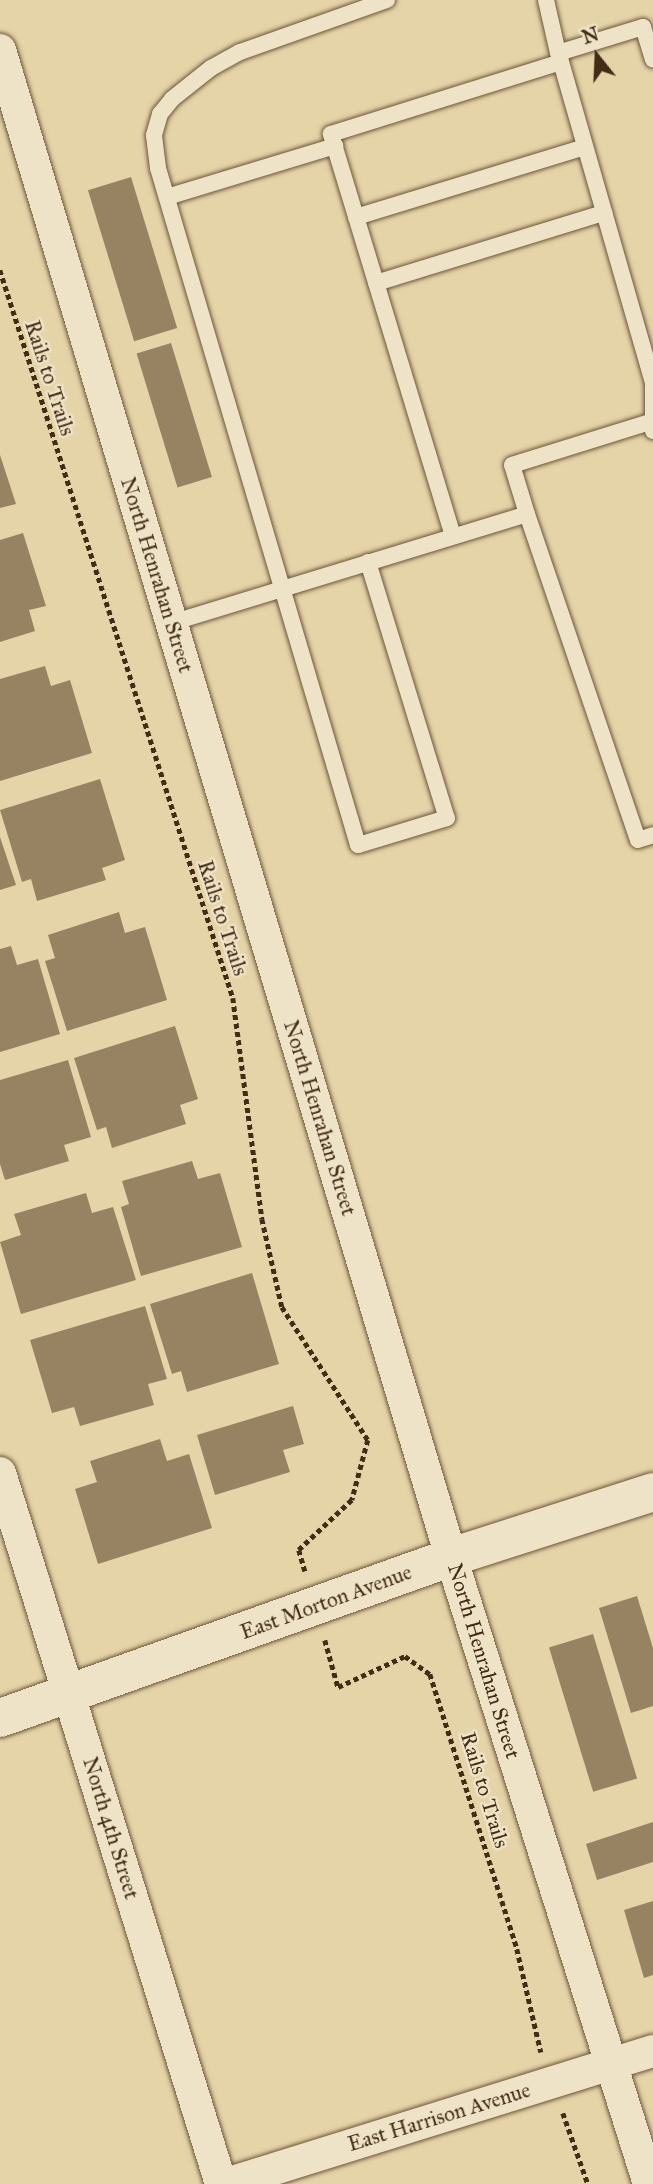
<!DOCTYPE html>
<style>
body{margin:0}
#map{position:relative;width:653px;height:2184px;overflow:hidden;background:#e5d4a7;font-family:"IM FELL Great Primer",serif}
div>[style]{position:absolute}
.building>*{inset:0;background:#978361;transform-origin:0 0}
.path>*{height:4.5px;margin-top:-2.25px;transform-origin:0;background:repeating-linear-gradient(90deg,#432c16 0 5px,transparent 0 8.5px)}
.roads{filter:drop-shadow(0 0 2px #6c563a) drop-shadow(0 0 2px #6c563a)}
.service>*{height:16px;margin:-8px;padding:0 8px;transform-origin:8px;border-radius:8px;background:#eee3c6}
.minor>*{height:32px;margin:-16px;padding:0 16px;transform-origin:16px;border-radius:16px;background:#eee3c6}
.secondary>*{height:38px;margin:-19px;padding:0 19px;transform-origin:19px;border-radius:19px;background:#eee3c6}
span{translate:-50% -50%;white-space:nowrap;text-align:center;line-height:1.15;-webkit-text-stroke:5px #eee3c6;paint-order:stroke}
.street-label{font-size:21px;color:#432c16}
.north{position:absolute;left:562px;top:21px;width:70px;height:70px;-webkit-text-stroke:5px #eee3c6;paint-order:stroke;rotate:342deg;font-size:19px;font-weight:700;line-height:28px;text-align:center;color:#432c16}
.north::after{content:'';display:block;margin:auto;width:24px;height:32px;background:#432c16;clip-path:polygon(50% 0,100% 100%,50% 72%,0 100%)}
</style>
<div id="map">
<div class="building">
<i style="left:131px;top:177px;width:158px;height:45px;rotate:73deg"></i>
<i style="left:171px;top:343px;width:140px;height:36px;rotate:73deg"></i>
<i style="clip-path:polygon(0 455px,16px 504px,0 508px)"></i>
<i style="clip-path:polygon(23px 533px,46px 606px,29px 610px,35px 631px,0 642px,0 540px)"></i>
<i style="clip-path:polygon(45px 666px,51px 686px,70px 680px,92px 753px,0 781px,0 679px)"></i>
<i style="clip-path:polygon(100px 779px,125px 860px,102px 868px,106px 880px,37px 901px,31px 879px,22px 882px,0 810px)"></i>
<i style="clip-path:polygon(0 837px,16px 885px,0 890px)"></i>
<i style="clip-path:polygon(119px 912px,125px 933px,145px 927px,167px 1000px,67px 1031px,45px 961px,55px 958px,48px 935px)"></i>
<i style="clip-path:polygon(11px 946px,17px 965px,38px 959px,60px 1034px,0 1052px,0 949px)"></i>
<i style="clip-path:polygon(175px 1026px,198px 1099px,180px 1105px,186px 1124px,112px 1148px,106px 1127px,97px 1130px,74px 1058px)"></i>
<i style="clip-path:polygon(68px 1060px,91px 1137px,64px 1145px,69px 1161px,5px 1180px,0 1164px,0 1080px)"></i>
<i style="clip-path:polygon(192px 1161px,198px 1179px,220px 1173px,242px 1247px,141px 1276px,121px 1207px,129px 1204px,122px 1181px)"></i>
<i style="clip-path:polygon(86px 1193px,92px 1213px,113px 1207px,136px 1280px,21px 1314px,0 1242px,21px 1235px,14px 1214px)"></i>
<i style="clip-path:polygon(252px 1273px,279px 1364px,187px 1392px,181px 1371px,172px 1374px,150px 1304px)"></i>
<i style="clip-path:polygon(145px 1306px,167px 1379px,148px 1384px,154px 1405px,80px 1426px,74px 1407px,52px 1413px,30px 1340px)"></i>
<i style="clip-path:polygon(293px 1406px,304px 1444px,283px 1450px,290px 1472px,215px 1495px,197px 1435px)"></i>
<i style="clip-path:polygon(160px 1439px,167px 1461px,189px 1454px,212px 1528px,98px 1564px,75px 1489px,97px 1482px,90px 1461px)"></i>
<i style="clip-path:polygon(637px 1596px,653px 1648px,653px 1706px,631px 1713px,599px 1608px)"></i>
<i style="left:593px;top:1634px;width:151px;height:46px;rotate:73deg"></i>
<i style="clip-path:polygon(653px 1822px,653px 1862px,597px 1880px,586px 1844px)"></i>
<i style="clip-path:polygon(653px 1901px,653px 1975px,644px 1978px,624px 1910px)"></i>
</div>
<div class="path">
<i style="left:0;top:270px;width:764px;rotate:72.25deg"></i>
<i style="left:233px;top:998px;width:223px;rotate:82.5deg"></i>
<i style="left:262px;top:1219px;width:90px;rotate:77.2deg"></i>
<i style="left:282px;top:1307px;width:158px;rotate:57.1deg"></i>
<i style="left:368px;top:1440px;width:62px;rotate:104.9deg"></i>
<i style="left:352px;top:1500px;width:73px;rotate:136.7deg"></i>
<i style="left:299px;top:1550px;width:22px;rotate:74deg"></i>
<i style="left:325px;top:1640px;width:49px;rotate:74.5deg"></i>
<i style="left:338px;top:1687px;width:74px;rotate:-24.8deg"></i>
<i style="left:405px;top:1656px;width:31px;rotate:36deg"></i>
<i style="left:430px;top:1674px;width:288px;rotate:72.4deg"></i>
<i style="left:517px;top:1949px;width:106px;rotate:76.9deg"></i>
<i style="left:563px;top:2113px;width:75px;rotate:70.6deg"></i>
</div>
<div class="roads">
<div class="service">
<i style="left:546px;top:0;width:54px;rotate:77.2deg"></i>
<i style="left:558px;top:53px;width:89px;rotate:-17deg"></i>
<i style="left:643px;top:27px;width:34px;rotate:73deg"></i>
<i style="left:559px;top:55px;width:340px;rotate:74deg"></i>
<i style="left:167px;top:197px;width:176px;rotate:-16.9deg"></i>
<i style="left:356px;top:217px;width:239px;rotate:-17deg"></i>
<i style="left:376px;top:283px;width:239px;rotate:-17.1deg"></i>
<i style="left:653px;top:385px;width:46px;rotate:90deg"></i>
<i style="left:527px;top:514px;width:51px;rotate:-107deg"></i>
<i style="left:512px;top:465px;width:145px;rotate:-17.3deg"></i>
<i style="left:453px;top:536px;width:420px;rotate:-106.9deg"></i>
<i style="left:331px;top:134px;width:241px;rotate:-17.4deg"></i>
<i style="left:368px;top:562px;width:268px;rotate:72.9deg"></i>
<i style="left:447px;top:818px;width:93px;rotate:163.1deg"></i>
<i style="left:358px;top:845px;width:706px;rotate:-106.46deg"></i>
<i style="left:158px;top:168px;width:33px;rotate:-97deg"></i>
<i style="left:154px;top:135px;width:22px;rotate:-74deg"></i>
<i style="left:160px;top:114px;width:19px;rotate:-51deg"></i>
<i style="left:172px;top:99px;width:50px;rotate:-38.5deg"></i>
<i style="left:211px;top:68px;width:33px;rotate:-29deg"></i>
<i style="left:240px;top:52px;width:156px;rotate:-19.5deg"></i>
<i style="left:171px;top:623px;width:372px;rotate:-17deg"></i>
<i style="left:527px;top:514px;width:344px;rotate:71.2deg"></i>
<i style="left:638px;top:840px;width:16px;rotate:-18deg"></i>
</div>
<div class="minor">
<i style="left:0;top:50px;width:1573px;rotate:73.34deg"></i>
<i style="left:451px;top:1557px;width:658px;rotate:72.47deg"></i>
<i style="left:0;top:1473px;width:745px;rotate:72.73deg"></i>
<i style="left:226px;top:2184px;width:447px;rotate:-17.3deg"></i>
</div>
<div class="secondary">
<i style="left:0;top:1718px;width:479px;rotate:-19.6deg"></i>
<i style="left:451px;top:1557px;width:212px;rotate:-17.8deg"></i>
</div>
</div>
<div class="street-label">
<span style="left:50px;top:378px;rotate:72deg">Rails to Trails</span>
<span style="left:157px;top:575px;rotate:73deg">North Henrahan Street</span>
<span style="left:223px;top:918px;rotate:72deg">Rails to Trails</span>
<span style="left:320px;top:1118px;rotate:73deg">North Henrahan Street</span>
<span style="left:326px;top:1602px;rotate:-20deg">East Morton Avenue</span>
<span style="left:484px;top:1661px;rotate:73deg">North Henrahan Street</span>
<span style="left:485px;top:1790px;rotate:73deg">Rails to Trails</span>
<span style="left:111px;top:1828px;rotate:73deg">North 4th Street</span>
<span style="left:439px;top:2117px;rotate:-17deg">East Harrison Avenue</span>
</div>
<div class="north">N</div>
</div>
